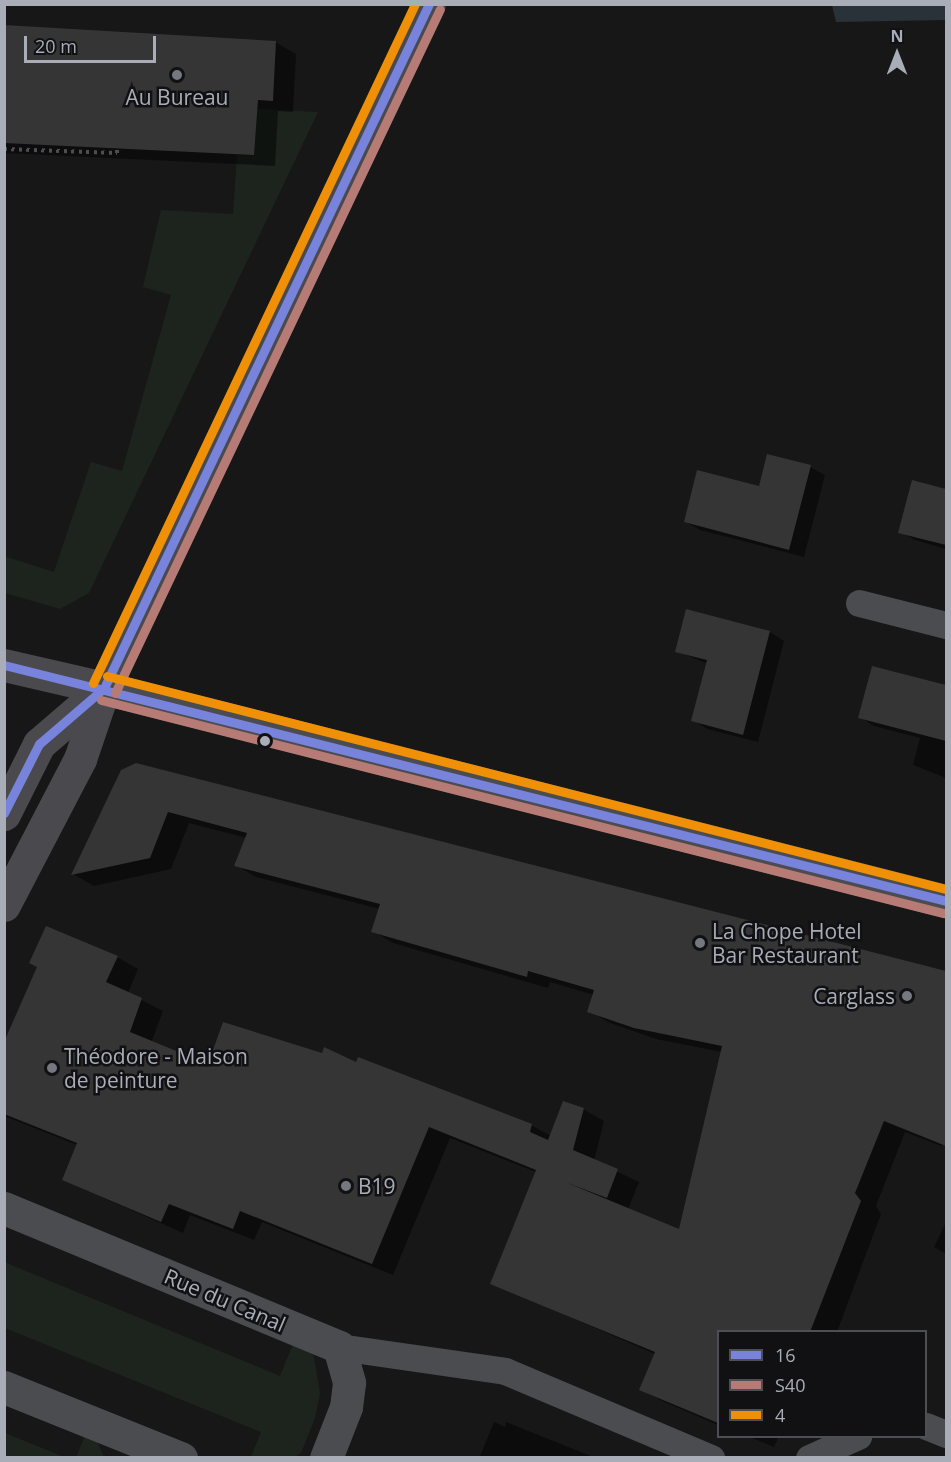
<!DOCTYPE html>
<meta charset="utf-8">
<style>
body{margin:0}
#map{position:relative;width:951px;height:1462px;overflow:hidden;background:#171717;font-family:"Open Sans",sans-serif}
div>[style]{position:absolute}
.green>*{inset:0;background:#1d241e}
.water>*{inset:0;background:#2a3239}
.shadow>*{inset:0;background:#0007}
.building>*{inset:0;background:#353536}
.path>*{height:4px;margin-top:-2px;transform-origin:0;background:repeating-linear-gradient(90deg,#4d4e52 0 3px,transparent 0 7.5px)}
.lane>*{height:27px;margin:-13.5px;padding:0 13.5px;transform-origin:13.5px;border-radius:13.5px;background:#4b4c50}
.street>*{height:33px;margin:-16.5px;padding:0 16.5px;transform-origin:16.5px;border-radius:16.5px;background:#4b4c50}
.secondary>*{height:33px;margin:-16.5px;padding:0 16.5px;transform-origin:16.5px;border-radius:16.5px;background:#4a4a4e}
.bus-1>*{height:9px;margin:-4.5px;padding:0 4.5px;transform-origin:4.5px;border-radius:4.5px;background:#7883dc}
.bus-2>*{height:9px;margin:-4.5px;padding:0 4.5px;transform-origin:4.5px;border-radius:4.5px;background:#b67b74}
.bus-3>*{height:9px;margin:-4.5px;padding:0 4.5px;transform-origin:4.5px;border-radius:4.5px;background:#f09007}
.dots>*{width:16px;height:16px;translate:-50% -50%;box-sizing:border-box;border:3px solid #111113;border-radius:50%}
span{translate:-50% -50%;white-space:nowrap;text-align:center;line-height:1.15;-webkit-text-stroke:5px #111113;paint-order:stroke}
.poi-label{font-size:21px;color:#a8adb8}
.left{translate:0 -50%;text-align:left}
.right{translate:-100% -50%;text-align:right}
.street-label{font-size:21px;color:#a8adb8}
.frame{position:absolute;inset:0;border:6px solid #a8adb8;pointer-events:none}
.legend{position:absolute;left:717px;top:1330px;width:210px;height:108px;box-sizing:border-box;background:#111113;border:2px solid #4d4f55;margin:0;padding:8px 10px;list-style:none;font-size:18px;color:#a8adb8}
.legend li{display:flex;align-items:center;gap:12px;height:30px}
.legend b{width:30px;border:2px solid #4d4f55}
.north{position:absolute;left:867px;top:24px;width:60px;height:60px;-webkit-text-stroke:4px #111113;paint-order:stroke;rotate:0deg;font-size:16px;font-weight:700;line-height:24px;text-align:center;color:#a8adb8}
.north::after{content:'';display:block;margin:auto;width:21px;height:27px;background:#a8adb8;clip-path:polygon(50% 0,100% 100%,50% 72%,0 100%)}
.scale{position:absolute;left:24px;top:36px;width:132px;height:27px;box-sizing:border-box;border:3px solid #a8adb8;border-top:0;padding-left:8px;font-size:18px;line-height:21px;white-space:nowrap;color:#a8adb8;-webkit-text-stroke:4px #111113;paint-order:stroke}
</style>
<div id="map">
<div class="green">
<i style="clip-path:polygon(257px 109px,318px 112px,89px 593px,60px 609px,5px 593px,4px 556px,54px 572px,91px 462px,122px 471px,171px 295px,143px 287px,161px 210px,233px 214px,237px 155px,254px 155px)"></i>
<i style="clip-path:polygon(4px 1262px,280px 1376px,293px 1344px,313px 1352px,320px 1393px,315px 1418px,301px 1453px,295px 1457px,251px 1457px,261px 1432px,5px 1328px)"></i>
<i style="clip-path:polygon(86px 1432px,97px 1441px,104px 1457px,76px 1458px)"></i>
<i style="clip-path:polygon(5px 1433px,64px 1457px,5px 1457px)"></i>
</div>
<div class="water">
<i style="clip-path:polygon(832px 5px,946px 5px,946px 20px,836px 22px)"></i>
</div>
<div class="shadow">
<i style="clip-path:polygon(4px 27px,275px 42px,296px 54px,293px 112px,278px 111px,275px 166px,4px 153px)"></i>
<i style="clip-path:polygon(810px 467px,825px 475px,804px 557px,700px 530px,686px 522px)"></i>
<i style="clip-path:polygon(913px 482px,946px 491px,946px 549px,915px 540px,900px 532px)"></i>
<i style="clip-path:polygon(687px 611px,770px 632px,784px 641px,758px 742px,707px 729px,693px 720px,708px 664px,677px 651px)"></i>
<i style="clip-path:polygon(873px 668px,946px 687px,946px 778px,913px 765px,920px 738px,874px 726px,860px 717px)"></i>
<i style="clip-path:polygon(136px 764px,946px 972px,946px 1134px,941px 1146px,905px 1132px,876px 1206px,881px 1214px,837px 1332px,718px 1332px,718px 1425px,662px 1401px,641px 1389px,655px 1354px,492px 1283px,536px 1172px,450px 1138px,393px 1275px,262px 1222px,254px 1240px,190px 1215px,183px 1233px,63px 1180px,77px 1145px,4px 1116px,4px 1046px,117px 957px,138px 969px,128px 993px,163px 1011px,151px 1043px,209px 1066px,358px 1064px,531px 1125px,551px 1136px,583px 1109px,604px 1121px,594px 1161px,639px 1182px,628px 1209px,680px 1231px,722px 1052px,656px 1039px,610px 1023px,589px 1011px,594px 995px,550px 982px,548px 988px,393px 943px,373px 931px,380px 909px,256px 877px,236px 865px,247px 838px,189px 823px,171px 869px,94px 886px,73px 874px)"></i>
<i style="clip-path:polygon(946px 1222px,946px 1254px,934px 1247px)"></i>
<i style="clip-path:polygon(494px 1422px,505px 1427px,506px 1422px,596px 1458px,483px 1458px,480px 1456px)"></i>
<i style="clip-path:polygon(747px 1436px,779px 1436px,774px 1447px)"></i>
</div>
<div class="building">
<i style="clip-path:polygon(4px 25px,276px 41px,273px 101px,258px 100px,254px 155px,4px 143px)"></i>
<i style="clip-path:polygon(767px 454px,811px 465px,789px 550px,684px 522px,697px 470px,759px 486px)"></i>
<i style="clip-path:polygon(912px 480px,946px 489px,946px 545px,898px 533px)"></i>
<i style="clip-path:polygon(686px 609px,770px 631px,743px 735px,691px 721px,707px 660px,675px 652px)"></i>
<i style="clip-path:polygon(872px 666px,946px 685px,946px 741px,858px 718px)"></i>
<i style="clip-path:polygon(136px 763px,946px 971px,946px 1146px,884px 1121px,855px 1193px,861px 1201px,810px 1332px,718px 1332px,718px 1423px,639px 1390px,655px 1352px,490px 1284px,536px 1170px,429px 1127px,372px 1264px,240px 1211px,233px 1229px,169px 1204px,161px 1222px,62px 1180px,77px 1143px,4px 1114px,4px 1042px,37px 967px,29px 963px,46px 926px,118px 956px,106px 982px,142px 998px,130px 1032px,208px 1064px,223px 1022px,322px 1053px,324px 1047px,356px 1062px,358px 1057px,532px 1124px,530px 1132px,548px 1140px,563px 1101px,584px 1108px,573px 1150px,618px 1169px,607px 1198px,565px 1182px,679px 1229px,722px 1046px,634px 1028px,587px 1012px,594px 990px,528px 971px,527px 977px,371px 932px,380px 904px,234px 866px,247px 833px,168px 812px,150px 858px,71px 875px,121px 770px)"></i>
</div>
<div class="path">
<i style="left:368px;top:4px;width:4px"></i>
<i style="left:4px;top:149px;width:113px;rotate:2deg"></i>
<i style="left:117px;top:153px;width:6px;rotate:-90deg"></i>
</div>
<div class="lane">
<i style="left:859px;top:603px;width:90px;rotate:14.2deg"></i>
<i style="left:339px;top:1347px;width:168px;rotate:8.2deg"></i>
<i style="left:505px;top:1371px;width:224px;rotate:22.9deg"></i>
<i style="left:926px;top:1426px;width:22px;rotate:22deg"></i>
<i style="left:809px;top:1458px;width:54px;rotate:-24.2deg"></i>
</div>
<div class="street">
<i style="left:104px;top:688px;width:869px;rotate:14.2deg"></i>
<i style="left:4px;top:1208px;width:363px;rotate:22.5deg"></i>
<i style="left:339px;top:1347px;width:37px;rotate:74deg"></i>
<i style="left:349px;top:1383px;width:24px;rotate:97deg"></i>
<i style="left:346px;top:1407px;width:55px;rotate:111.4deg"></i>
<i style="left:4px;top:1387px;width:191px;rotate:21.9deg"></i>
</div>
<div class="secondary">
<i style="left:4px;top:665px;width:103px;rotate:13deg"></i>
<i style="left:4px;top:814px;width:78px;rotate:-63.4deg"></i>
<i style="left:39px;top:744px;width:84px;rotate:-40.7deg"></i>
<i style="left:4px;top:905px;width:165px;rotate:-62.5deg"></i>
<i style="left:80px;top:759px;width:75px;rotate:-71.3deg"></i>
<i style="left:104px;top:688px;width:757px;rotate:-64.59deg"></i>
</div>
<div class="bus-1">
<i style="left:4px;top:665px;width:971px;rotate:14.06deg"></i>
<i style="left:4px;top:813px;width:77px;rotate:-63.1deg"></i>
<i style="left:39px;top:744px;width:86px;rotate:-40.7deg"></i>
<i style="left:104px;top:688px;width:757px;rotate:-64.59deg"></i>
</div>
<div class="bus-2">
<i style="left:115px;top:693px;width:757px;rotate:-64.59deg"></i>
<i style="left:101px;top:700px;width:869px;rotate:14.2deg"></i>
</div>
<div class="bus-3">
<i style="left:107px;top:676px;width:866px;rotate:14.24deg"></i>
<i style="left:93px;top:683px;width:751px;rotate:-64.63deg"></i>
</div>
<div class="dots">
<i style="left:177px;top:75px;background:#757880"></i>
<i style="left:265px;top:741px;background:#a8adb8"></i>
<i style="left:700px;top:943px;background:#757880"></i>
<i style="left:907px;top:996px;background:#757880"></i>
<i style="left:52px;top:1068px;background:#757880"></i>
<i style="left:346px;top:1186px;background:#757880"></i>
</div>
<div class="poi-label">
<span style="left:177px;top:97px">Au Bureau</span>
<span class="left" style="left:712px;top:943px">La Chope Hotel<br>Bar Restaurant</span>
<span class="right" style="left:895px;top:996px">Carglass</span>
<span class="left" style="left:64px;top:1068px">Théodore - Maison<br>de peinture</span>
<span class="left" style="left:358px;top:1186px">B19</span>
</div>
<div class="street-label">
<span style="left:225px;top:1300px;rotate:23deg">Rue du Canal</span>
</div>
<div class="frame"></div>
<ul class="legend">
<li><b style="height:8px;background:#7883dc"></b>16</li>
<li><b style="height:8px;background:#b67b74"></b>S40</li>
<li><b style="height:8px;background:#f09007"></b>4</li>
</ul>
<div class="north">N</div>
<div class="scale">20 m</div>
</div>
